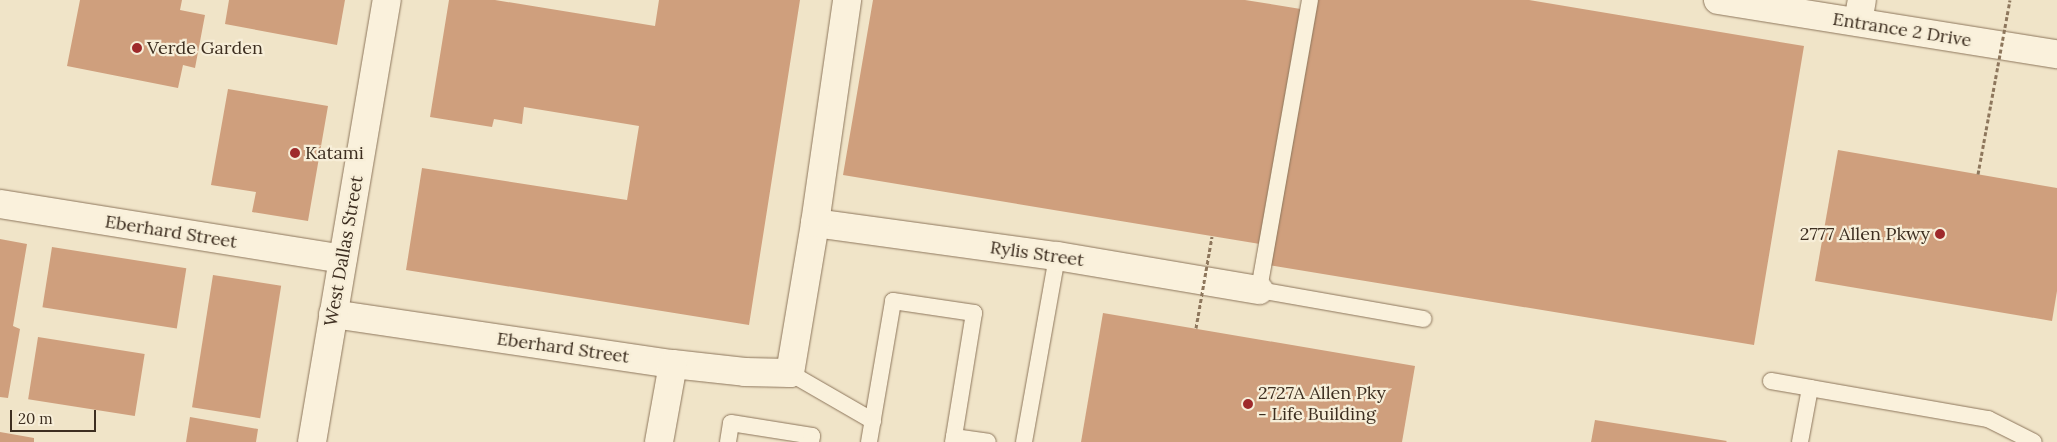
<!DOCTYPE html>
<style>
body{margin:0}
#map{position:relative;width:2057px;height:442px;overflow:hidden;background:#f0e4c8;font-family:Lora,serif}
div>[style]{position:absolute}
.building>*{inset:0;background:#cf9f7d;transform-origin:0 0}
.roads{filter:drop-shadow(0 0 1px #8d765c) drop-shadow(0 0 1px #8d765c)}
.service>*{height:16px;margin:-8px;padding:0 8px;transform-origin:8px;border-radius:8px;background:#faf1dc}
.minor>*{height:28px;margin:-14px;padding:0 14px;transform-origin:14px;border-radius:14px;background:#faf1dc}
.secondary>*{height:28px;margin:-14px;padding:0 14px;transform-origin:14px;border-radius:14px;background:#faf1dc}
.path-bridge>*{height:3px;margin-top:-1.5px;transform-origin:0;background:repeating-linear-gradient(90deg,#8d765c 0 4px,transparent 0 6.5px)}
.dots>*{width:14px;height:14px;translate:-50% -50%;box-sizing:border-box;border:2px solid #f7eed8;border-radius:50%}
span{translate:-50% -50%;white-space:nowrap;text-align:center;line-height:1.15;-webkit-text-stroke:4.5px #f7eed8;paint-order:stroke}
.street-label{font-size:18px;color:#3d2e20}
.poi-label{font-size:18px;color:#3d2e20}
.left{translate:0 -50%;text-align:left}
.right{translate:-100% -50%;text-align:right}
.scale{position:absolute;left:10px;top:410px;width:86px;height:22px;box-sizing:border-box;border:2px solid #3d2e20;border-top:0;padding-left:6px;font-size:15px;line-height:18px;white-space:nowrap;color:#3d2e20;-webkit-text-stroke:4px #f7eed8;paint-order:stroke}
</style>
<div id="map">
<div class="building">
<i style="clip-path:polygon(80px 0,182px 0,180px 10px,205px 15px,195px 68px,183px 65px,178px 88px,67px 66px)"></i>
<i style="clip-path:polygon(229px 0,345px 0,337px 45px,225px 24px)"></i>
<i style="clip-path:polygon(449px 0,495px 0,655px 26px,659px 0,800px 0,749px 325px,406px 270px,422px 168px,627px 200px,639px 126px,524px 107px,522px 124px,494px 119px,492px 127px,430px 117px)"></i>
<i style="clip-path:polygon(873px 0,1245px 0,1313px 11px,1315px 0,1529px 0,1804px 46px,1754px 345px,1269px 265px,1272px 246px,843px 175px)"></i>
<i style="clip-path:polygon(228px 89px,328px 106px,308px 221px,252px 212px,256px 192px,211px 185px)"></i>
<i style="clip-path:polygon(1838px 150px,2057px 188px,2057px 291px,2052px 321px,1815px 281px)"></i>
<i style="clip-path:polygon(0 239px,27px 244px,13px 326px,20px 329px,8px 398px,0 397px)"></i>
<i style="left:52px;top:247px;width:136px;height:61px;rotate:9deg"></i>
<i style="left:213px;top:275px;width:69px;height:134px;rotate:9deg"></i>
<i style="clip-path:polygon(1103px 313px,1415px 366px,1402px 442px,1081px 442px)"></i>
<i style="left:38px;top:337px;width:108px;height:63px;rotate:9deg"></i>
<i style="clip-path:polygon(190px 417px,258px 429px,256px 442px,186px 442px)"></i>
<i style="clip-path:polygon(1595px 420px,1727px 441px,1726px 442px,1591px 442px)"></i>
<i style="clip-path:polygon(0 432px,34px 438px,34px 442px,0 442px)"></i>
</div>
<div class="roads">
<div class="service">
<i style="left:1310px;top:0;width:294px;rotate:100deg"></i>
<i style="left:1259px;top:290px;width:167px;rotate:10deg"></i>
<i style="left:790px;top:373px;width:96px;rotate:30deg"></i>
<i style="left:1771px;top:381px;width:40px;rotate:10deg"></i>
<i style="left:728px;top:442px;width:19px;rotate:-81deg"></i>
<i style="left:731px;top:423px;width:82px;rotate:9.1deg"></i>
<i style="left:812px;top:436px;width:6px;rotate:99deg"></i>
<i style="left:869px;top:442px;width:143px;rotate:-80.3deg"></i>
<i style="left:893px;top:301px;width:82px;rotate:8.4deg"></i>
<i style="left:974px;top:313px;width:126px;rotate:99.2deg"></i>
<i style="left:953px;top:442px;width:5px;rotate:-79deg"></i>
<i style="left:954px;top:437px;width:34px;rotate:8deg"></i>
<i style="left:1024px;top:442px;width:189px;rotate:-79.9deg"></i>
<i style="left:1800px;top:442px;width:55px;rotate:-79.5deg"></i>
<i style="left:1810px;top:388px;width:181px;rotate:9.9deg"></i>
<i style="left:1988px;top:419px;width:51px;rotate:26.6deg"></i>
</div>
<div class="minor">
<i style="left:1718px;top:0;width:343px;rotate:9.1deg"></i>
<i style="left:1858px;top:22px;width:22px;rotate:-80deg"></i>
<i style="left:0;top:204px;width:347px;rotate:9.1deg"></i>
<i style="left:815px;top:223px;width:244px;rotate:7.8deg"></i>
<i style="left:1057px;top:256px;width:205px;rotate:9.6deg"></i>
<i style="left:333px;top:314px;width:344px;rotate:8.4deg"></i>
<i style="left:673px;top:364px;width:72px;rotate:6.3deg"></i>
<i style="left:745px;top:372px;width:45px;rotate:1.3deg"></i>
<i style="left:790px;top:373px;width:152px;rotate:-80.5deg"></i>
<i style="left:815px;top:223px;width:225px;rotate:-81.8deg"></i>
<i style="left:659px;top:442px;width:79px;rotate:-79.8deg"></i>
</div>
<div class="secondary">
<i style="left:312px;top:442px;width:448px;rotate:-80.4deg"></i>
</div>
</div>
<div class="path-bridge">
<i style="left:1978px;top:174px;width:177px;rotate:-79.6deg"></i>
<i style="left:1196px;top:328px;width:93px;rotate:-80.1deg"></i>
</div>
<div class="dots">
<i style="left:137px;top:48px;background:#9e2a2b"></i>
<i style="left:295px;top:153px;background:#9e2a2b"></i>
<i style="left:1940px;top:234px;background:#9e2a2b"></i>
<i style="left:1248px;top:404px;background:#9e2a2b"></i>
</div>
<div class="street-label">
<span style="left:1902px;top:30px;rotate:9deg">Entrance 2 Drive</span>
<span style="left:171px;top:232px;rotate:9deg">Eberhard Street</span>
<span style="left:344px;top:251px;rotate:-80deg">West Dallas Street</span>
<span style="left:1037px;top:254px;rotate:8deg">Rylis Street</span>
<span style="left:563px;top:348px;rotate:8deg">Eberhard Street</span>
</div>
<div class="poi-label">
<span class="left" style="left:147px;top:48px">Verde Garden</span>
<span class="left" style="left:305px;top:153px">Katami</span>
<span class="right" style="left:1930px;top:234px">2777 Allen Pkwy</span>
<span class="left" style="left:1258px;top:404px">2727A Allen Pky<br>- Life Building</span>
</div>
<div class="scale">20 m</div>
</div>
